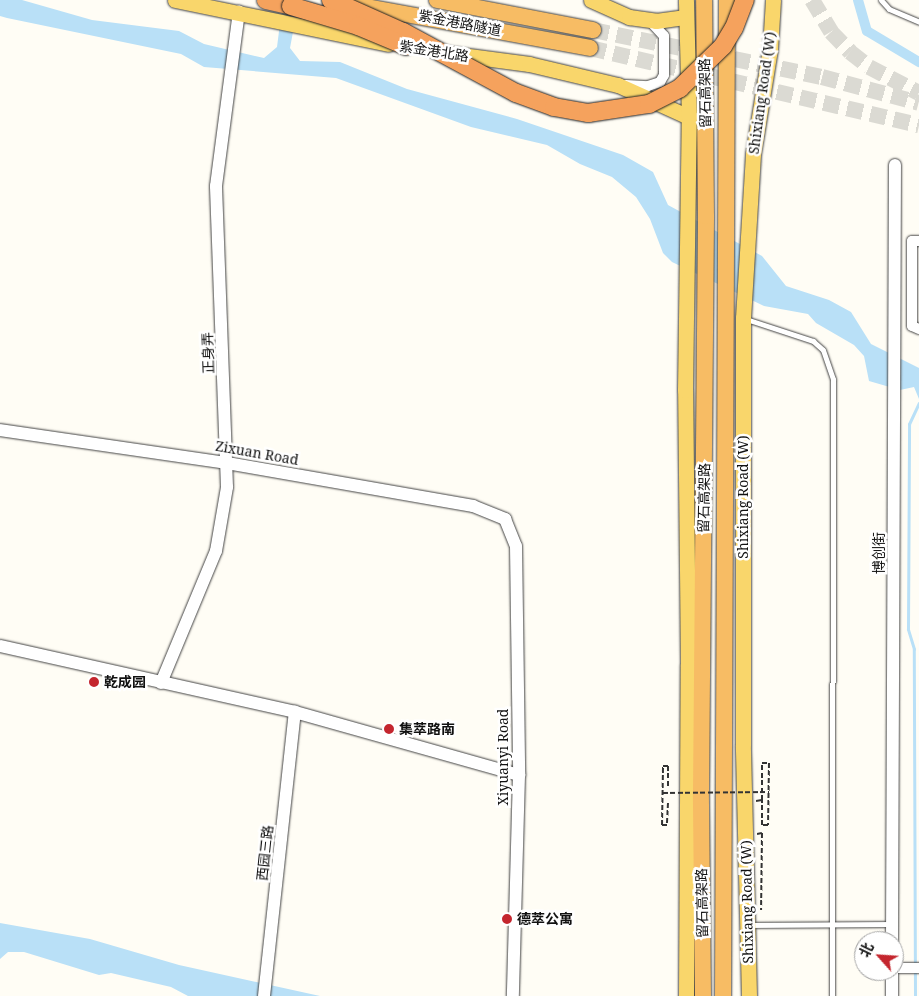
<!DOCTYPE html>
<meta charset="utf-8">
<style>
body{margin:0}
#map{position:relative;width:919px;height:996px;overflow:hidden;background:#fffdf5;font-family:"Noto Serif","Noto Sans SC",serif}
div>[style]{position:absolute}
.water>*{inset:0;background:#b9e0f7}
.stream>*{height:3px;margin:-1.5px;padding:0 1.5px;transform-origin:1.5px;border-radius:1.5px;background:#b9e0f7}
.canal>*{height:10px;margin:-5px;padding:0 5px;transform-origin:5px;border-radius:5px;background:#b9e0f7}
.trunk-tunnel>*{height:16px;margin-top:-8px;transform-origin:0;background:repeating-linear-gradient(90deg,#dbdad3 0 16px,transparent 0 24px)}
.path>*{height:2px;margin-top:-1px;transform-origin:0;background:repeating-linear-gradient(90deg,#333 0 5px,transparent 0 7.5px)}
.roads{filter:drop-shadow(0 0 1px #444) drop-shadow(0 0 1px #444)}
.service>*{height:5px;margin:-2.5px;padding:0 2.5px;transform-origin:2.5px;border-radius:2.5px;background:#fff}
.minor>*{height:10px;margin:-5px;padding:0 5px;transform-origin:5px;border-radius:5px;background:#fff}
.tertiary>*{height:12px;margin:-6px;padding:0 6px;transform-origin:6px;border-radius:6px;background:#fff}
.primary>*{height:15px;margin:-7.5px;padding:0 7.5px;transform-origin:7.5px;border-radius:7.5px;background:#f9d66b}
.trunk>*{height:16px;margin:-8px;padding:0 8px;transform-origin:8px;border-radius:8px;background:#f7bc64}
.motorway>*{height:18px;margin:-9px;padding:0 9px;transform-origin:9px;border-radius:9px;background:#f5a25d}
.path-bridge>*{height:2px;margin-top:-1px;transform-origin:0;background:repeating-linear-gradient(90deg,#333 0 5px,transparent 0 7.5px)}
.bridges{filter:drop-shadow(0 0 1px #222) drop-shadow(0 0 1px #222)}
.motorway-bridge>*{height:18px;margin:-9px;padding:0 9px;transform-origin:9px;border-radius:9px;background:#f5a25d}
.dots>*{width:14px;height:14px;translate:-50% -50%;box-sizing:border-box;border:2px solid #fff;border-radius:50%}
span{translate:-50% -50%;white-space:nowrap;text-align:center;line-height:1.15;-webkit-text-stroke:5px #fff;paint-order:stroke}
.street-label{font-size:14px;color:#111}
.poi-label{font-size:14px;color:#111;font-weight:700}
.left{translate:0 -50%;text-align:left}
.north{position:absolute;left:854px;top:931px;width:50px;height:50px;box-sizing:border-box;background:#fff;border:1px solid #a0a0a0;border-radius:50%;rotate:296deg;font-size:14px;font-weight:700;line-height:20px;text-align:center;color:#111}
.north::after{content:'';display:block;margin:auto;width:18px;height:22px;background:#c4262e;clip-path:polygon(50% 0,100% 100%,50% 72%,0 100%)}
</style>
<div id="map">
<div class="water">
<i style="clip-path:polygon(0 0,22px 0,92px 20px,179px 31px,204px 44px,264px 58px,277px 47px,283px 0,299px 0,290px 48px,300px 61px,340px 62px,407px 89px,517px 119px,623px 155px,653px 172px,668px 205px,762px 256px,786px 286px,829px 300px,851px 312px,871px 344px,919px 368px,919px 399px,914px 387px,900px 390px,869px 381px,864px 356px,854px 345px,816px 323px,808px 314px,764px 306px,672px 262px,663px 253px,650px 219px,636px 197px,612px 177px,580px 164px,547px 145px,471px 127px,336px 78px,204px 67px,181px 54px,7px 18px,0 16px)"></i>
<i style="clip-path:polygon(0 923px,90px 939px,179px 965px,320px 996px,188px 996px,171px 987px,111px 973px,99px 975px,24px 952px,8px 952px,0 959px)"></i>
</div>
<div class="stream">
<i style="left:915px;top:996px;width:347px;rotate:-90.2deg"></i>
<i style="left:914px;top:649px;width:21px;rotate:-107deg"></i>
<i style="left:908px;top:629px;width:205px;rotate:-89.7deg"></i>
<i style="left:909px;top:424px;width:23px;rotate:-65deg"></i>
</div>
<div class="canal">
<i style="left:858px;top:0;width:32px;rotate:74deg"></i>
<i style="left:867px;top:31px;width:61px;rotate:30.8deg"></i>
</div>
<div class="trunk-tunnel">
<i style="left:812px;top:0;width:37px;rotate:59deg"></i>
<i style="left:831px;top:32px;width:28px;rotate:46deg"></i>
<i style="left:850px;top:52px;width:24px;rotate:38deg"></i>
<i style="left:869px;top:67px;width:56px;rotate:27.5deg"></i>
<i style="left:593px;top:30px;width:234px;rotate:11.6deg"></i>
<i style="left:822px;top:77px;width:100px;rotate:15deg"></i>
<i style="left:590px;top:48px;width:338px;rotate:13.2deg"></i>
</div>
<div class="path">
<i style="left:756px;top:801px;width:6px;rotate:-9deg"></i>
<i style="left:762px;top:800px;width:37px;rotate:-90deg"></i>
<i style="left:762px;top:763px;width:7px"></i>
<i style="left:769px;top:763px;width:62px;rotate:90.9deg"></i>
<i style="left:768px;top:825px;width:6px;rotate:180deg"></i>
<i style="left:762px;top:825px;width:25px;rotate:-90deg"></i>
<i style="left:668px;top:803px;width:22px;rotate:93deg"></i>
<i style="left:667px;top:825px;width:5px;rotate:180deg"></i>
<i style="left:662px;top:825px;width:59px;rotate:-89deg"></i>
<i style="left:663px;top:766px;width:5px"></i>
<i style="left:668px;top:766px;width:20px;rotate:90deg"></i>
<i style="left:757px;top:834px;width:5px;rotate:-11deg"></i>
<i style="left:762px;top:833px;width:77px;rotate:90.7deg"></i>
</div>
<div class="roads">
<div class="service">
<i style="left:881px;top:0;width:12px;rotate:48deg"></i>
<i style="left:889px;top:9px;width:33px;rotate:23deg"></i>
<i style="left:746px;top:319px;width:71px;rotate:18.2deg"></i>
<i style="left:813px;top:341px;width:13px;rotate:42deg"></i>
<i style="left:823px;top:350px;width:31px;rotate:71deg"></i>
<i style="left:833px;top:379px;width:617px;rotate:90.09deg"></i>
<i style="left:748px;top:925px;width:144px;rotate:-0.4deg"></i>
</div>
<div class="minor">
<i style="left:626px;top:85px;width:22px;rotate:3deg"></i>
<i style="left:648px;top:86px;width:13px;rotate:-18deg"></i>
<i style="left:660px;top:82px;width:8px;rotate:-60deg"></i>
<i style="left:664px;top:75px;width:39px;rotate:-90deg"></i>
<i style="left:664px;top:36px;width:21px;rotate:-133deg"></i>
<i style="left:919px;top:241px;width:7px;rotate:180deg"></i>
<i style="left:912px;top:241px;width:85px;rotate:90deg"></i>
<i style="left:912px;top:326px;width:8px;rotate:23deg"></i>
<i style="left:894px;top:968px;width:25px"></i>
</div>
<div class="tertiary">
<i style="left:0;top:430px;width:229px;rotate:8.3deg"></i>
<i style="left:227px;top:463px;width:250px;rotate:9.9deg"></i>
<i style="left:473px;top:506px;width:35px;rotate:22deg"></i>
<i style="left:505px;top:519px;width:29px;rotate:68deg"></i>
<i style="left:516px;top:546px;width:229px;rotate:89.2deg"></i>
<i style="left:519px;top:775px;width:221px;rotate:91.6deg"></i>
<i style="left:0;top:646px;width:302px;rotate:12.6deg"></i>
<i style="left:295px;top:712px;width:233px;rotate:15.7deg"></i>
<i style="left:161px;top:683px;width:143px;rotate:-67.4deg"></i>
<i style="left:216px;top:551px;width:65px;rotate:-80.2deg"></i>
<i style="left:227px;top:487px;width:301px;rotate:-92.1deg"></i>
<i style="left:216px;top:186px;width:176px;rotate:-82.5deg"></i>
<i style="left:892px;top:941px;width:776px;rotate:-89.78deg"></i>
<i style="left:264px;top:996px;width:286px;rotate:-83.8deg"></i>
<i style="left:892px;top:996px;width:25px;rotate:-90deg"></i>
</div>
<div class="primary">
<i style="left:175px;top:0;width:218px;rotate:11.6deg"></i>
<i style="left:591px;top:0;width:42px;rotate:24.1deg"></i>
<i style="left:629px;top:17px;width:27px;rotate:8deg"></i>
<i style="left:656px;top:21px;width:30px;rotate:-8deg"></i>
<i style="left:446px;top:53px;width:84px;rotate:7.5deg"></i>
<i style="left:529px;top:64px;width:91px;rotate:13.3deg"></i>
<i style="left:618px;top:85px;width:78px;rotate:24.3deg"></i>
<i style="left:686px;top:996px;width:331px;rotate:-89.7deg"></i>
<i style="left:688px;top:665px;width:275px;rotate:-90.6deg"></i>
<i style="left:685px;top:390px;width:273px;rotate:-89.2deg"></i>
<i style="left:689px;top:117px;width:117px;rotate:-91.5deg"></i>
<i style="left:749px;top:996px;width:251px;rotate:-91.4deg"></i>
<i style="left:743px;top:745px;width:427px;rotate:-90deg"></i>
<i style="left:743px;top:318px;width:164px;rotate:-86.5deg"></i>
<i style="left:753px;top:154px;width:106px;rotate:-80.8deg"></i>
<i style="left:770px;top:49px;width:49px;rotate:-86.5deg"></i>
</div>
<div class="trunk">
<i style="left:437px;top:0;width:159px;rotate:10.9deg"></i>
<i style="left:345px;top:3px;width:249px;rotate:10.4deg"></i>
<i style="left:703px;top:996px;width:204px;rotate:-90.6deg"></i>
<i style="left:701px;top:792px;width:576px;rotate:-89.5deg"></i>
<i style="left:706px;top:216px;width:216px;rotate:-90.5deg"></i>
<i style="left:723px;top:996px;width:996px;rotate:-89.77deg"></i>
</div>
<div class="motorway">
<i style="left:266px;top:0;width:26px;rotate:13deg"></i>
</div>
</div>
<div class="path-bridge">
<i style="left:663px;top:793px;width:106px;rotate:-0.5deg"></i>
</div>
<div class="bridges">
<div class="motorway-bridge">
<i style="left:331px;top:0;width:79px;rotate:24deg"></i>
<i style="left:403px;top:32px;width:128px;rotate:28.4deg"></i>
<i style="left:516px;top:93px;width:40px;rotate:20.2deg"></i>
<i style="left:554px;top:107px;width:35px;rotate:10deg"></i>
<i style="left:588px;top:113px;width:62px;rotate:-8.4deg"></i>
<i style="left:649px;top:104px;width:35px;rotate:-27deg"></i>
<i style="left:680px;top:88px;width:60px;rotate:-44.3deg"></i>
<i style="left:723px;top:46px;width:21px;rotate:-59deg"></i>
<i style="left:734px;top:28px;width:30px;rotate:-69deg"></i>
<i style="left:291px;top:6px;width:70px;rotate:16.6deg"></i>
<i style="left:358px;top:26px;width:52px;rotate:22.6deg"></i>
</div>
</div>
<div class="dots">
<i style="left:94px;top:682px;background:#c4262e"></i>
<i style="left:389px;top:729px;background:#c4262e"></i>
<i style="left:507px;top:919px;background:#c4262e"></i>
</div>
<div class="street-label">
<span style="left:460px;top:23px;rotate:11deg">紫金港路隧道</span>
<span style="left:434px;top:51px;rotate:9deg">紫金港北路</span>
<span style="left:705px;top:93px;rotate:-91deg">留石高架路</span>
<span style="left:762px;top:93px;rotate:-82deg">Shixiang Road (W)</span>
<span style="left:208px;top:353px;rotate:-92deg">正身弄</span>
<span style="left:257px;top:453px;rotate:10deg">Zixuan Road</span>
<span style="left:743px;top:497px;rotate:-90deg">Shixiang Road (W)</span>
<span style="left:704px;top:498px;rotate:-89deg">留石高架路</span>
<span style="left:879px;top:553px;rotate:-90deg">博创街</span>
<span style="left:503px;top:757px;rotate:-90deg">Xiyuanyi Road</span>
<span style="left:265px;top:853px;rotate:-84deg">西园三路</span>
<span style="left:747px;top:902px;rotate:-91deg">Shixiang Road (W)</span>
<span style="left:702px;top:903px;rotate:-91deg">留石高架路</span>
</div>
<div class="poi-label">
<span class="left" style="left:104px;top:682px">乾成园</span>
<span class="left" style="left:399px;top:729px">集萃路南</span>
<span class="left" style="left:517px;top:919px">德萃公寓</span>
</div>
<div class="north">北</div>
</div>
